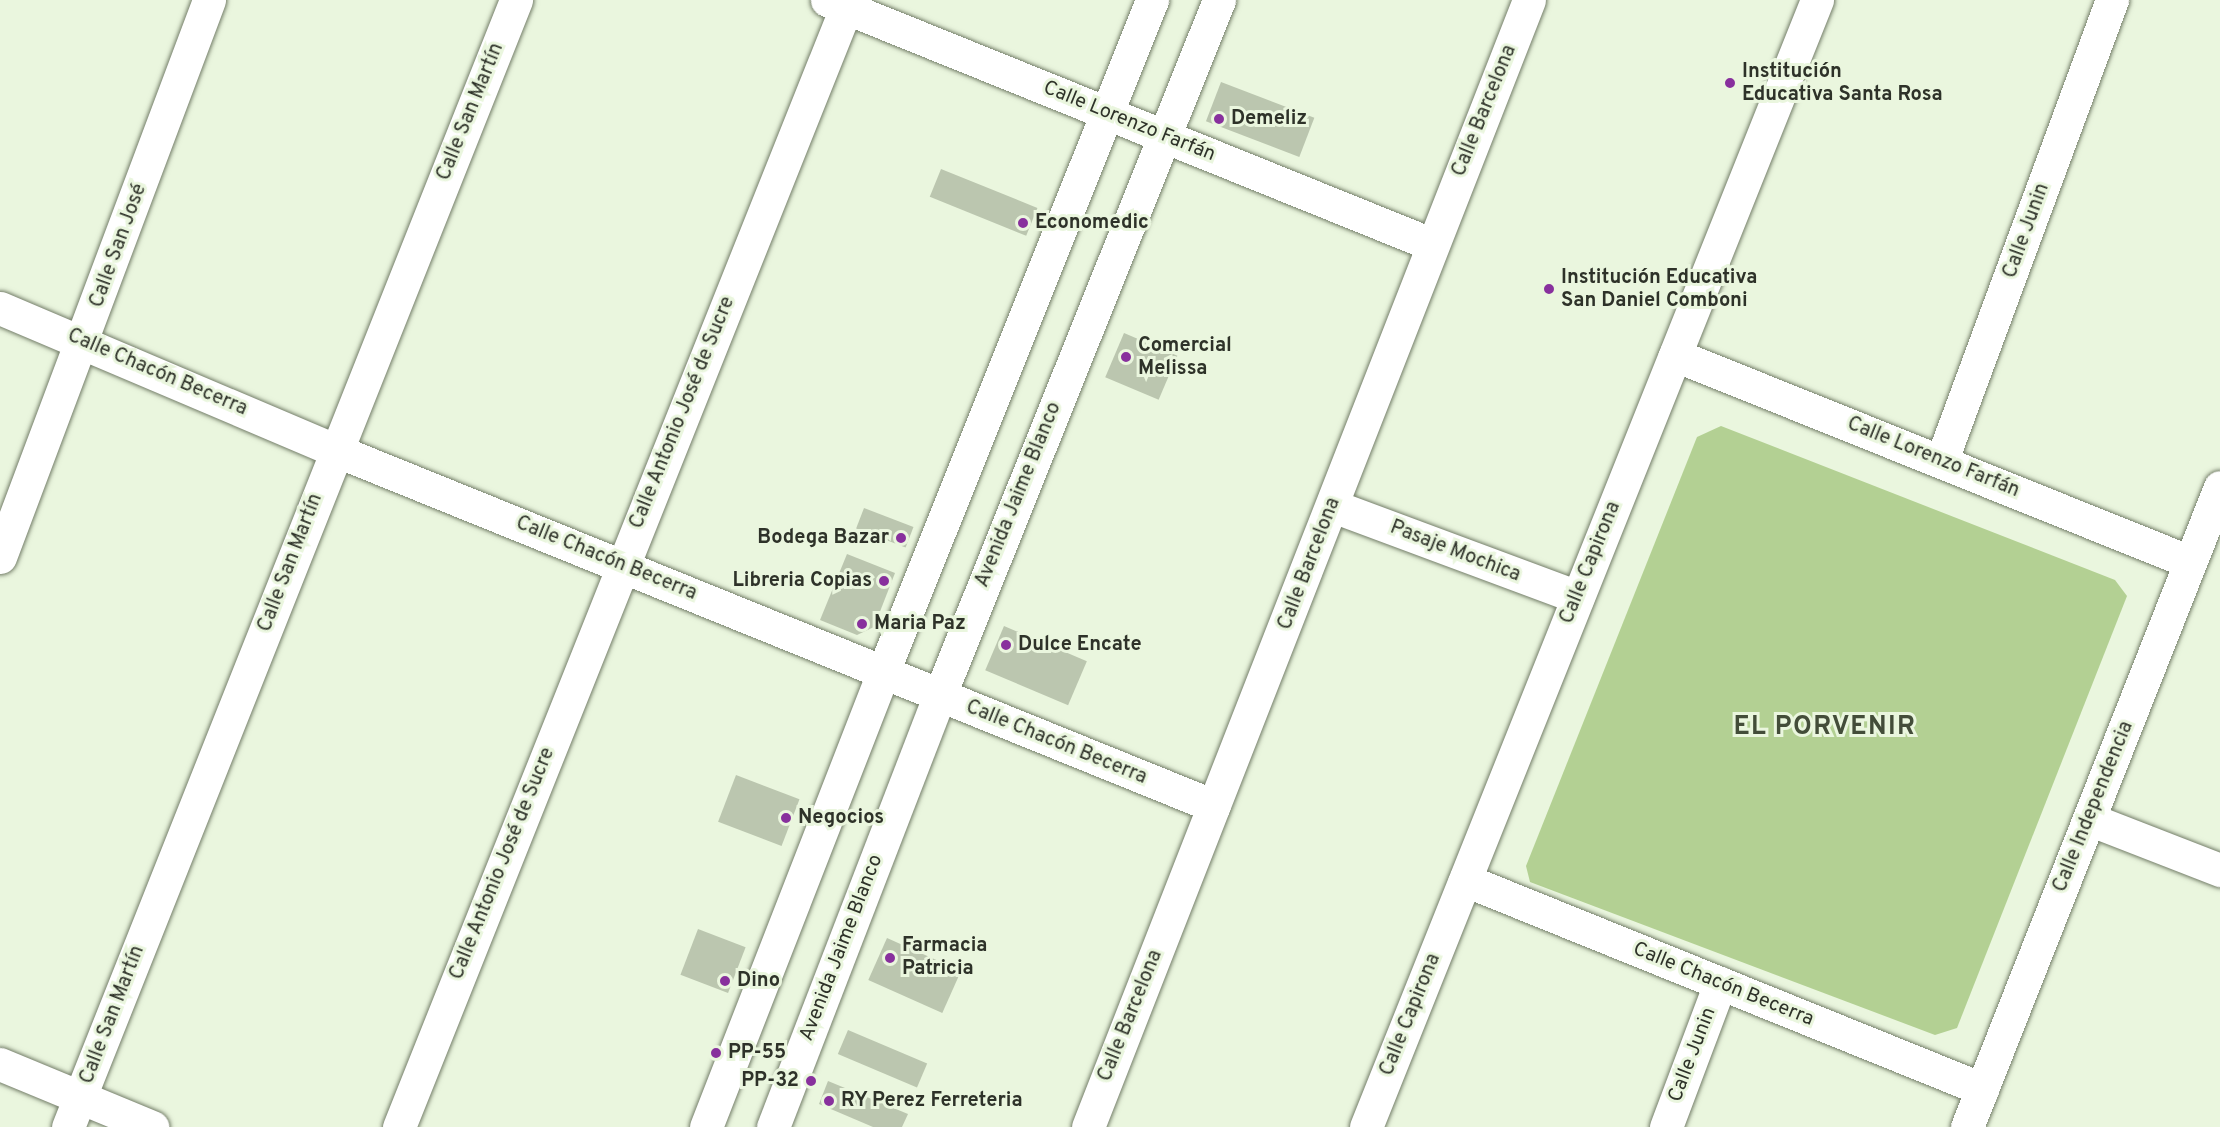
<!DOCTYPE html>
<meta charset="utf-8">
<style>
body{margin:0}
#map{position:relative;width:2220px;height:1127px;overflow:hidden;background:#eaf6de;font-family:Overpass,sans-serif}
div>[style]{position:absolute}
.green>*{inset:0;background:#b3d093}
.building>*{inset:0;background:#bbc6af;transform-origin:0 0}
.roads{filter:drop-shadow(0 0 2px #747e69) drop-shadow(0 0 2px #747e69)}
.street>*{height:33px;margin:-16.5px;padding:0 16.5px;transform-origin:16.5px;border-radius:16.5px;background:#fff}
.secondary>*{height:33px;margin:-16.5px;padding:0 16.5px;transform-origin:16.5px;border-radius:16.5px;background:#fff}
.dots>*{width:16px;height:16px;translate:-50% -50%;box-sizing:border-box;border:3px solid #eaf6de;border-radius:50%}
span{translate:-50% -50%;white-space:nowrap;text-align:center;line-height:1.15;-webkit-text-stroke:6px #eaf6de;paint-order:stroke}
.poi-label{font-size:20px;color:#2e3229;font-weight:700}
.left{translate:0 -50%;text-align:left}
.right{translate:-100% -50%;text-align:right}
.street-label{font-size:20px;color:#2e3229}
.district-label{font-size:26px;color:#434d39;font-weight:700;letter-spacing:1.5px}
</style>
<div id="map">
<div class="green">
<i style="clip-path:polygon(1721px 426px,2115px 580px,2127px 596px,1957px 1028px,1935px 1035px,1530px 882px,1526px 866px,1697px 437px)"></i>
</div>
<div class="building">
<i style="left:1221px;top:82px;width:100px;height:42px;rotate:21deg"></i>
<i style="left:941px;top:169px;width:104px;height:30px;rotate:22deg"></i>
<i style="left:1124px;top:333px;width:58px;height:48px;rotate:23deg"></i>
<i style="left:864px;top:508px;width:53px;height:22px;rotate:21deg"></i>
<i style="clip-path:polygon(847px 554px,895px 573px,874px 627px,857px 635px,820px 620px)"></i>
<i style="left:1004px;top:626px;width:90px;height:48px;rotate:23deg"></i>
<i style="left:736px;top:775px;width:68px;height:50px;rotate:21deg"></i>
<i style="left:698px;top:929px;width:51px;height:49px;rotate:21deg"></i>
<i style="left:887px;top:938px;width:81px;height:46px;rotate:24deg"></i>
<i style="left:848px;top:1030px;width:86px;height:26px;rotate:23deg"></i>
<i style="clip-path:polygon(828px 1081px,908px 1114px,902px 1127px,873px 1127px,819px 1104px)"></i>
</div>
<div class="roads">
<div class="street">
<i style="left:827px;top:0;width:651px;rotate:22deg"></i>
<i style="left:0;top:308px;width:364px;rotate:23deg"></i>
<i style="left:335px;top:450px;width:948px;rotate:22.05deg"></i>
<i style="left:1675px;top:355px;width:555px;rotate:21.9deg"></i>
<i style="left:1941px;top:462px;width:493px;rotate:-69.7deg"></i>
<i style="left:1333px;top:506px;width:261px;rotate:20.4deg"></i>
<i style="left:0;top:557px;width:595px;rotate:-69.43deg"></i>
<i style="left:2089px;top:819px;width:141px;rotate:21.3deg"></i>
<i style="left:1465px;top:880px;width:558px;rotate:22.01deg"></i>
<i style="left:68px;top:1127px;width:1213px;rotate:-68.32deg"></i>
<i style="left:399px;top:1127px;width:1214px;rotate:-68.23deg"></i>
<i style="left:1088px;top:1127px;width:1210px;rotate:-68.63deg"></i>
<i style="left:1366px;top:1127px;width:1214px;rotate:-68.19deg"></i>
<i style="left:1666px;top:1127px;width:154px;rotate:-69.4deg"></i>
<i style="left:1967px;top:1127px;width:688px;rotate:-68.43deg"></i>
</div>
<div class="secondary">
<i style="left:0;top:1064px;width:165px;rotate:22.5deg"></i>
<i style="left:706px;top:1127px;width:488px;rotate:-68.7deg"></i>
<i style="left:883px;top:672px;width:724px;rotate:-68.18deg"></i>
<i style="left:773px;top:1127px;width:461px;rotate:-68.9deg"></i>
<i style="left:939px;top:697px;width:751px;rotate:-68.11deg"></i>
</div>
</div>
<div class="dots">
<i style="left:1730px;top:83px;background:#88309d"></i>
<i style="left:1219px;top:119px;background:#88309d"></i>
<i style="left:1023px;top:223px;background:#88309d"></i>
<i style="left:1549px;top:289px;background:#88309d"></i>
<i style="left:1126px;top:357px;background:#88309d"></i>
<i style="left:901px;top:538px;background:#88309d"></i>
<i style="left:884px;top:581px;background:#88309d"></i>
<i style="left:862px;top:624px;background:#88309d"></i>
<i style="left:1006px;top:645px;background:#88309d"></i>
<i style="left:786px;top:818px;background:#88309d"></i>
<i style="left:890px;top:958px;background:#88309d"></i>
<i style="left:725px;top:981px;background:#88309d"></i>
<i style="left:716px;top:1053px;background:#88309d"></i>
<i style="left:811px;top:1081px;background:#88309d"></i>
<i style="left:829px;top:1101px;background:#88309d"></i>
</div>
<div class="poi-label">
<span class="left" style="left:1742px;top:84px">Institución<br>Educativa Santa Rosa</span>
<span class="left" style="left:1231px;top:119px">Demeliz</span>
<span class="left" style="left:1035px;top:223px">Economedic</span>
<span class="left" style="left:1561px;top:290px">Institución Educativa<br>San Daniel Comboni</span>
<span class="left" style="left:1138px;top:358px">Comercial<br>Melissa</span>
<span class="right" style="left:889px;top:538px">Bodega Bazar</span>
<span class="right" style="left:872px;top:581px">Libreria Copias</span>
<span class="left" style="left:874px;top:624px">Maria Paz</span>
<span class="left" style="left:1018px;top:645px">Dulce Encate</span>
<span class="left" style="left:798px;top:818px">Negocios</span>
<span class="left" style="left:902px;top:958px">Farmacia<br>Patricia</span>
<span class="left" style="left:737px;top:981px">Dino</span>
<span class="left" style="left:728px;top:1053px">PP-55</span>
<span class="right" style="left:799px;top:1081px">PP-32</span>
<span class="left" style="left:841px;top:1101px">RY Perez Ferreteria</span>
</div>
<div class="street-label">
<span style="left:1485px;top:111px;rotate:-68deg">Calle Barcelona</span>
<span style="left:471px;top:112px;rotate:-68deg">Calle San Martín</span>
<span style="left:1129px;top:122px;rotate:22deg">Calle Lorenzo Farfán</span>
<span style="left:2027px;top:231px;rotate:-70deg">Calle Junin</span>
<span style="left:119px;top:246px;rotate:-70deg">Calle San José</span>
<span style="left:157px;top:373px;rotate:23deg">Calle Chacón Becerra</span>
<span style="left:683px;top:413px;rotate:-68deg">Calle Antonio José de Sucre</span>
<span style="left:1933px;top:458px;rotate:22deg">Calle Lorenzo Farfán</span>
<span style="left:1019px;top:495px;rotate:-68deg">Avenida Jaime Blanco</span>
<span style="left:1455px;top:552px;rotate:21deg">Pasaje Mochica</span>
<span style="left:606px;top:559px;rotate:22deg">Calle Chacón Becerra</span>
<span style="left:291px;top:563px;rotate:-69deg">Calle San Martín</span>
<span style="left:1591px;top:563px;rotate:-68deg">Calle Capirona</span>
<span style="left:1310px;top:564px;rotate:-69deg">Calle Barcelona</span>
<span style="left:1056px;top:743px;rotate:22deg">Calle Chacón Becerra</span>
<span style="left:2094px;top:807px;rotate:-68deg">Calle Independencia</span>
<span style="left:503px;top:864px;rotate:-68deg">Calle Antonio José de Sucre</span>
<span style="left:842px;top:948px;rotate:-69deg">Avenida Jaime Blanco</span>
<span style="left:1723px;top:985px;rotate:22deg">Calle Chacón Becerra</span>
<span style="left:113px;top:1015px;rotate:-69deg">Calle San Martín</span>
<span style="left:1411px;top:1015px;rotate:-68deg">Calle Capirona</span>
<span style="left:1131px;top:1016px;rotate:-68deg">Calle Barcelona</span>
<span style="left:1693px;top:1055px;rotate:-69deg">Calle Junin</span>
</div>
<div class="district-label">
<span style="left:1825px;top:728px">EL PORVENIR</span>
</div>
</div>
